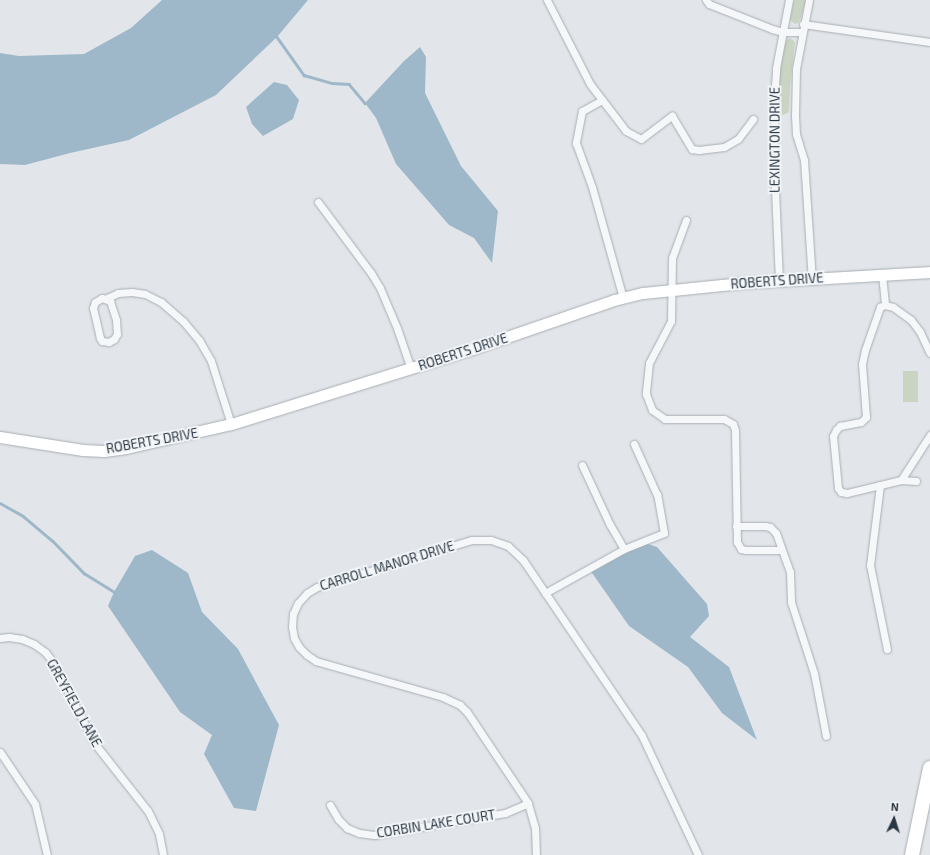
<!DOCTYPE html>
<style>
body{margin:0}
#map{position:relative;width:930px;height:855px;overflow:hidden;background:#e2e6ea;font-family:"Exo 2",sans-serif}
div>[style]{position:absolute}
.green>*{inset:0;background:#cad4c3;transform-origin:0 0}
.water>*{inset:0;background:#9eb8c9}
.stream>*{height:2.5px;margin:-1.25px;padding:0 1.25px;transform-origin:1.25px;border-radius:1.25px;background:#9eb8c9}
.roads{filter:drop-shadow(0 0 1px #a7aeb4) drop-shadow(0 0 1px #a7aeb4)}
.street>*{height:7px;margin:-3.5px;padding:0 3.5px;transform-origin:3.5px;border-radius:3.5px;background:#f5f7f9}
.secondary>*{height:11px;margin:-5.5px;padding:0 5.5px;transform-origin:5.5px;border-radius:5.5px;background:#fff}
.highway>*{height:14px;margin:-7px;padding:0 7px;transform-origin:7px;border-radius:7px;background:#fff}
span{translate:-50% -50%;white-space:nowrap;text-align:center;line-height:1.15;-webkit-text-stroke:4px #f2f5f8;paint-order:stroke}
.street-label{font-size:13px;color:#2a3642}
.north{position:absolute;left:874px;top:799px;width:40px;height:40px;-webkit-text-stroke:3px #f2f5f8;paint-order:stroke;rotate:4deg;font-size:11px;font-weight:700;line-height:16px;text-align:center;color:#2a3642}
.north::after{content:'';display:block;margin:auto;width:14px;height:18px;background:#2a3642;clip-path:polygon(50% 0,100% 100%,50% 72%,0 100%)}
</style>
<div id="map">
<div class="green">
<i style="clip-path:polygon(794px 0,806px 0,801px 18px,798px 23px,795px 24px,790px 20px)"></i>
<i style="clip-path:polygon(790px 38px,795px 42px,790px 87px,789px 110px,788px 113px,782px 115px,779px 110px,779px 81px,785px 41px)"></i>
<i style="left:903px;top:371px;width:15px;height:31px"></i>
</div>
<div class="water">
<i style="clip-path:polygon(162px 0,308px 0,277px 37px,216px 95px,129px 140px,70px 153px,25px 165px,0 164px,0 53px,19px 56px,84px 54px,131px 28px)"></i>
<i style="clip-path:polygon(420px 47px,426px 57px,425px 93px,461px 166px,498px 211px,492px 263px,474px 238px,449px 225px,396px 164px,376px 118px,365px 103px,404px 61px)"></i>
<i style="clip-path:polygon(274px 82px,287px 85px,299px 100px,293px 119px,263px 136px,252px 124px,246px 107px)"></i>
<i style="clip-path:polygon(645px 543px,657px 547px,707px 604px,709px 616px,690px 637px,729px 667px,757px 740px,722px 713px,688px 667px,629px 626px,590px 570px)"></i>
<i style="clip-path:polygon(152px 550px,188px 573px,202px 612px,238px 649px,279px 725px,256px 811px,234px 808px,204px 754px,212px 735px,180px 712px,108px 606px,114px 592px,135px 556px)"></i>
</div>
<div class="stream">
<i style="left:275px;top:37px;width:2px"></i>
<i style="left:277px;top:37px;width:47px;rotate:54.6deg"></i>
<i style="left:304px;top:75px;width:29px;rotate:16deg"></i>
<i style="left:332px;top:83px;width:17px;rotate:3deg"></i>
<i style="left:349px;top:84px;width:25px;rotate:50deg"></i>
<i style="left:0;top:503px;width:26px;rotate:29deg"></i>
<i style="left:23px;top:516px;width:39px;rotate:40deg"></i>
<i style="left:53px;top:541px;width:45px;rotate:45.9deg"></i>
<i style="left:84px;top:573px;width:36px;rotate:32deg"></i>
</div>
<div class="roads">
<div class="street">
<i style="left:547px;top:0;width:94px;rotate:62.9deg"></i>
<i style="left:590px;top:84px;width:59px;rotate:52.5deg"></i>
<i style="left:626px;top:131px;width:17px;rotate:28deg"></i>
<i style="left:641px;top:139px;width:39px;rotate:-37deg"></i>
<i style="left:672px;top:116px;width:39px;rotate:59deg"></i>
<i style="left:692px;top:149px;width:7px;rotate:8deg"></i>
<i style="left:699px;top:150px;width:25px;rotate:-7deg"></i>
<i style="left:724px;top:147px;width:16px;rotate:-30deg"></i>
<i style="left:738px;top:139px;width:25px;rotate:-53deg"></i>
<i style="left:706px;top:0;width:5px;rotate:53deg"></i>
<i style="left:709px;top:4px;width:68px;rotate:21.6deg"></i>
<i style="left:772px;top:29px;width:11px;rotate:15deg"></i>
<i style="left:783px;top:32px;width:19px"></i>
<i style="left:809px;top:0;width:70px;rotate:100.7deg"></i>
<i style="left:796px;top:69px;width:46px;rotate:91.2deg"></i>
<i style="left:795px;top:115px;width:19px;rotate:87deg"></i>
<i style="left:796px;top:134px;width:27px;rotate:73deg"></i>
<i style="left:804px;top:160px;width:119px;rotate:86.2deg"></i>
<i style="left:803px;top:24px;width:128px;rotate:8.1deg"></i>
<i style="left:602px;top:100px;width:23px;rotate:151deg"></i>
<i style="left:582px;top:111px;width:33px;rotate:101deg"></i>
<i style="left:576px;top:143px;width:47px;rotate:70deg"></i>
<i style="left:592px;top:187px;width:115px;rotate:74.4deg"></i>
<i style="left:318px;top:202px;width:89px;rotate:53.3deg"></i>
<i style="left:371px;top:273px;width:17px;rotate:59deg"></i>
<i style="left:380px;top:288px;width:43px;rotate:67deg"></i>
<i style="left:397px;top:328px;width:43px;rotate:71.1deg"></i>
<i style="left:686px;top:220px;width:40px;rotate:110.2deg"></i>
<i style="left:672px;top:258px;width:63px;rotate:90.9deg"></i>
<i style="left:671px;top:321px;width:47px;rotate:117.6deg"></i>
<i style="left:649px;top:363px;width:31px;rotate:96deg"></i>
<i style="left:646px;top:394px;width:17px;rotate:69deg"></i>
<i style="left:652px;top:410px;width:16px;rotate:35deg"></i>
<i style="left:665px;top:419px;width:59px"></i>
<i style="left:724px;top:419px;width:10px;rotate:29deg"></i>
<i style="left:733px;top:424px;width:6px;rotate:72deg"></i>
<i style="left:735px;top:430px;width:112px;rotate:89deg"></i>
<i style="left:737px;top:542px;width:8px;rotate:60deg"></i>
<i style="left:741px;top:549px;width:5px;rotate:11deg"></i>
<i style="left:746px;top:550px;width:35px"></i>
<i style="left:882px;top:275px;width:30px;rotate:84deg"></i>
<i style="left:779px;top:281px;width:115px;rotate:-92.5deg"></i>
<i style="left:774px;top:166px;width:66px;rotate:-90deg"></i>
<i style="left:774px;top:100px;width:32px;rotate:-86deg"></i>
<i style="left:776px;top:68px;width:69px;rotate:-79.2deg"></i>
<i style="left:102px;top:298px;width:9px;rotate:21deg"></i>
<i style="left:110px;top:301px;width:20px;rotate:72deg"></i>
<i style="left:116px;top:320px;width:14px;rotate:86deg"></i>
<i style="left:117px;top:334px;width:6px;rotate:121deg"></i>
<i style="left:114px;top:339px;width:6px;rotate:149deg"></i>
<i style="left:109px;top:342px;width:7px;rotate:-172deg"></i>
<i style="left:102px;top:341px;width:4px;rotate:-124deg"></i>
<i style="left:100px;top:338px;width:31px;rotate:-103deg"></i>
<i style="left:93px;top:308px;width:6px;rotate:-72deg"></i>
<i style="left:95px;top:302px;width:8px;rotate:-30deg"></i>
<i style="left:107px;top:298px;width:12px;rotate:-24deg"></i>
<i style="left:118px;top:293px;width:14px;rotate:-4deg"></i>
<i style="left:132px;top:292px;width:13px;rotate:9deg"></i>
<i style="left:145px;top:294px;width:18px;rotate:27deg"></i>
<i style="left:161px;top:302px;width:29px;rotate:41deg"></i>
<i style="left:183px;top:321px;width:25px;rotate:50deg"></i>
<i style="left:199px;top:340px;width:24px;rotate:60deg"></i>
<i style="left:211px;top:361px;width:66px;rotate:72.4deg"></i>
<i style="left:901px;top:480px;width:54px;rotate:-57.2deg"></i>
<i style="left:916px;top:481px;width:15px;rotate:-176deg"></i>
<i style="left:901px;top:480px;width:56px;rotate:166.5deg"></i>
<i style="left:847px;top:493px;width:6px;rotate:-171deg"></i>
<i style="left:841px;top:492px;width:5px;rotate:-127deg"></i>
<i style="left:838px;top:488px;width:52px;rotate:-95.5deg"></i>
<i style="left:833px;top:436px;width:7px;rotate:-63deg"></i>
<i style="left:836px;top:430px;width:6px;rotate:-45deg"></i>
<i style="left:840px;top:426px;width:21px;rotate:-11deg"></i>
<i style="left:861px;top:422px;width:7px;rotate:-45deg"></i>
<i style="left:866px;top:417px;width:53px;rotate:-94.3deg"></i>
<i style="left:862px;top:364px;width:14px;rotate:-78deg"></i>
<i style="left:865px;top:350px;width:46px;rotate:-70.8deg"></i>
<i style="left:880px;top:307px;width:5px;rotate:-22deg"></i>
<i style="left:885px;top:305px;width:8px;rotate:14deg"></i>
<i style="left:893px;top:307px;width:22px;rotate:36deg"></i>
<i style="left:911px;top:320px;width:15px;rotate:53deg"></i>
<i style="left:920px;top:332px;width:23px;rotate:65deg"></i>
<i style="left:880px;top:485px;width:81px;rotate:97.1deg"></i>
<i style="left:870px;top:565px;width:86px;rotate:78.6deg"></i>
<i style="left:736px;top:526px;width:29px"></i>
<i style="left:765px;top:526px;width:5px;rotate:11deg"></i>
<i style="left:770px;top:527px;width:8px;rotate:45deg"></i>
<i style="left:776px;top:533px;width:41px;rotate:70.3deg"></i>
<i style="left:790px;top:572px;width:30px;rotate:88deg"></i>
<i style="left:791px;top:602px;width:75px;rotate:72.1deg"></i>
<i style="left:814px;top:673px;width:64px;rotate:79.2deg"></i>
<i style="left:624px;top:549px;width:43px;rotate:-21.8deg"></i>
<i style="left:664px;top:533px;width:39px;rotate:-100deg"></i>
<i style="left:657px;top:495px;width:56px;rotate:-114.3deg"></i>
<i style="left:545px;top:593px;width:90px;rotate:-29.1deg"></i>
<i style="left:624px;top:549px;width:28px;rotate:-120deg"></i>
<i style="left:610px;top:525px;width:66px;rotate:-115deg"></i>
<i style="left:0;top:638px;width:9px;rotate:-6deg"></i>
<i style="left:9px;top:637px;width:13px;rotate:9deg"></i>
<i style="left:22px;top:639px;width:13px;rotate:23deg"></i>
<i style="left:34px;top:644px;width:14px;rotate:36deg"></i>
<i style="left:45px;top:652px;width:13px;rotate:51deg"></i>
<i style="left:53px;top:662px;width:92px;rotate:62.9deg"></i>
<i style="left:95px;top:744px;width:85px;rotate:51.7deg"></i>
<i style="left:148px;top:811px;width:25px;rotate:64deg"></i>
<i style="left:159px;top:834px;width:21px;rotate:79deg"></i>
<i style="left:0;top:752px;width:63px;rotate:56.1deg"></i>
<i style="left:35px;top:804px;width:52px;rotate:76.8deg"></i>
<i style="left:330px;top:805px;width:16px;rotate:60deg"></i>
<i style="left:338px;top:819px;width:13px;rotate:45deg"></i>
<i style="left:347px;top:828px;width:13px;rotate:23deg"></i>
<i style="left:359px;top:833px;width:15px;rotate:8deg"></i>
<i style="left:374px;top:835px;width:133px;rotate:-9.5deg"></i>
<i style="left:505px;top:813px;width:25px;rotate:-23deg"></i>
<i style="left:536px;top:855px;width:27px;rotate:-92deg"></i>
<i style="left:535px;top:828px;width:26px;rotate:-106deg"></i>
<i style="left:528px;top:803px;width:110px;rotate:-123.8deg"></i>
<i style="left:467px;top:712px;width:10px;rotate:-135deg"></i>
<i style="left:460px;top:705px;width:19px;rotate:-155deg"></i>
<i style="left:443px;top:697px;width:132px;rotate:-164.2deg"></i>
<i style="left:316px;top:661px;width:11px;rotate:-146deg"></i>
<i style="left:307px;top:655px;width:11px;rotate:-135deg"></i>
<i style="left:299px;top:647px;width:10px;rotate:-119deg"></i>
<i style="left:294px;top:638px;width:11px;rotate:-100deg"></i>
<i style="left:292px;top:627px;width:13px;rotate:-86deg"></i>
<i style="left:293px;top:614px;width:12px;rotate:-66deg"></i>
<i style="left:298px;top:603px;width:13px;rotate:-48deg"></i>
<i style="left:307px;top:593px;width:12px;rotate:-31deg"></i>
<i style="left:317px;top:587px;width:162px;rotate:-16.9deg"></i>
<i style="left:472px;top:540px;width:19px"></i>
<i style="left:491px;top:540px;width:18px;rotate:19deg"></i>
<i style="left:508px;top:546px;width:21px;rotate:43deg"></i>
<i style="left:523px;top:560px;width:212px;rotate:55.9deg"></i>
<i style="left:642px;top:736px;width:132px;rotate:64.8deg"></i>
</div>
<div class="secondary">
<i style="left:0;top:437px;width:84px;rotate:8.9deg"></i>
<i style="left:83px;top:450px;width:21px;rotate:3deg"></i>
<i style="left:104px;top:451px;width:22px;rotate:-8deg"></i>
<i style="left:126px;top:448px;width:108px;rotate:-12.9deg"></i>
<i style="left:231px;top:424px;width:252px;rotate:-17.3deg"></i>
<i style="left:472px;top:349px;width:150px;rotate:-19deg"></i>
<i style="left:614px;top:300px;width:30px;rotate:-14deg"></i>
<i style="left:643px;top:293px;width:99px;rotate:-5.8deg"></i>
<i style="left:741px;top:283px;width:189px;rotate:-3.3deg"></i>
</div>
<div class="highway">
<i style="left:912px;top:855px;width:89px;rotate:-78.3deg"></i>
</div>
</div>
<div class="street-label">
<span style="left:775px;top:140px;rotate:-90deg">LEXINGTON DRIVE</span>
<span style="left:777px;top:281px;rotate:-4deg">ROBERTS DRIVE</span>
<span style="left:463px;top:352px;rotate:-18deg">ROBERTS DRIVE</span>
<span style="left:152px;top:441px;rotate:-10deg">ROBERTS DRIVE</span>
<span style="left:387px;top:566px;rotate:-17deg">CARROLL MANOR DRIVE</span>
<span style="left:74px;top:703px;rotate:61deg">GREYFIELD LANE</span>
<span style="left:436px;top:824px;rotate:-9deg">CORBIN LAKE COURT</span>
</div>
<div class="north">N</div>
</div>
